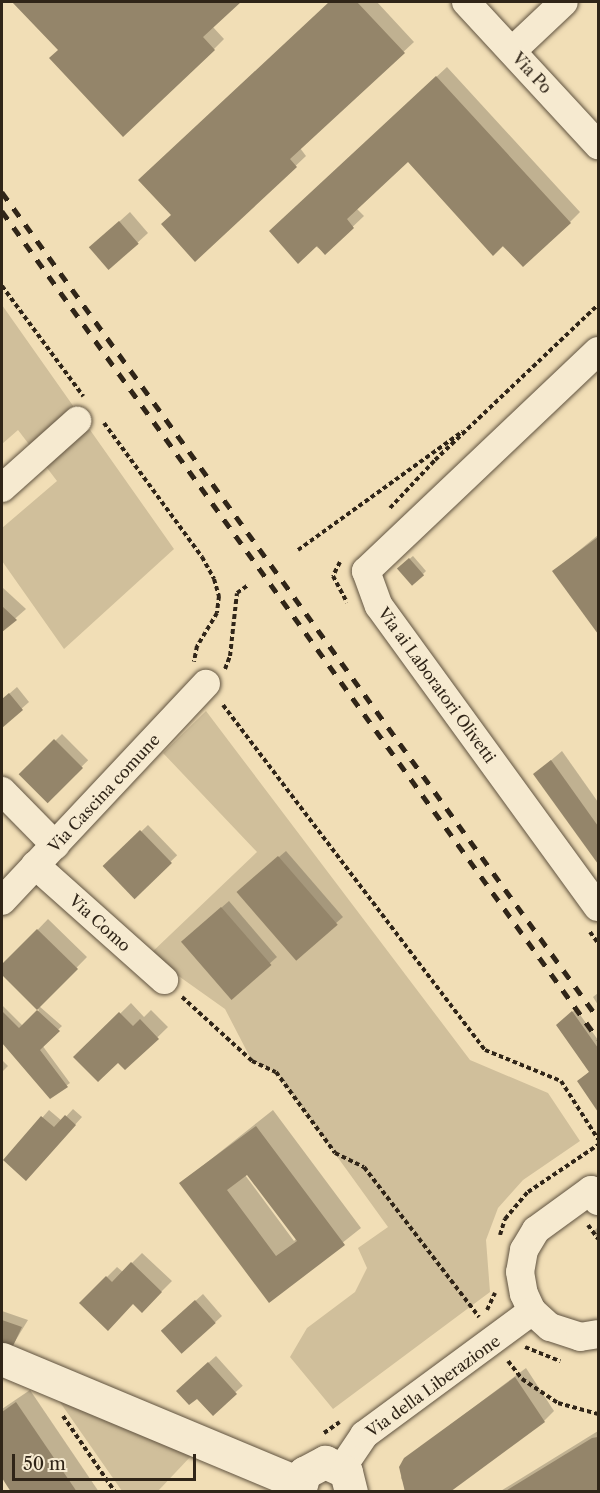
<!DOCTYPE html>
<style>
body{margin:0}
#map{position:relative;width:600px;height:1493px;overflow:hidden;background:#f1deb6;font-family:"Libre Caslon Text",serif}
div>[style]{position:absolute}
.green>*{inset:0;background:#d0bf9b}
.shadow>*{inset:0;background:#0003;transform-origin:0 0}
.building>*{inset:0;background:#94856a;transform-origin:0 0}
.path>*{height:4px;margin-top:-2px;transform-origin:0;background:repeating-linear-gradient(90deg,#302518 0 4.5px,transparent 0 7.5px)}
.roads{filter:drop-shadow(0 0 2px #605340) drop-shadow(0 0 2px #605340)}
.minor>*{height:28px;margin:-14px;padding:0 14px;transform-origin:14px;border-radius:14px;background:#f6ead0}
.tertiary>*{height:33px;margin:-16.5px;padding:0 16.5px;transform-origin:16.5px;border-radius:16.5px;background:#f6ead0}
.rail>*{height:4.5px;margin-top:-2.25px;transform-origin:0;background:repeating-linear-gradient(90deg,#302518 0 10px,transparent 0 20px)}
span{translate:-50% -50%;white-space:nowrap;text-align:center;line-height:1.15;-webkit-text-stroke:5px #f6ead0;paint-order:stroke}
.street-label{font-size:16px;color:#302518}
.frame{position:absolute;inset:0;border:3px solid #302518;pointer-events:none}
.scale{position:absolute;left:12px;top:1454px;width:184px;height:27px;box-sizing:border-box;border:3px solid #302518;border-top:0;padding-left:8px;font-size:18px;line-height:21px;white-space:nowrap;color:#302518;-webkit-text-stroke:4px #f6ead0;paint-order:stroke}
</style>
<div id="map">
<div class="green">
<i style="clip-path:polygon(2px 305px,174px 549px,64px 649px,2px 561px,2px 528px,57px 481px,18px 430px,2px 444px)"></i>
<i style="clip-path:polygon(206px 711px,470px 1060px,548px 1093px,580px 1141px,523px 1180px,498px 1208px,486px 1240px,490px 1292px,333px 1409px,290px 1357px,307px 1328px,355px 1292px,367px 1268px,358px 1248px,388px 1227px,276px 1072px,252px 1061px,225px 1009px,149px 955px,257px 852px,163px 753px)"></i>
<i style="clip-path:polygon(55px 1395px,192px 1455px,158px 1491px,122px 1491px)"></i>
</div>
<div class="shadow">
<i style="clip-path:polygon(14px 2px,238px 2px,212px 26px,224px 39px,214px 49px,60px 50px)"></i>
<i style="clip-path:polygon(331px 2px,377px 2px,414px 42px,300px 148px,306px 156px,196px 260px,151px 169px)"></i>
<i style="clip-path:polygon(447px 67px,580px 212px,570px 222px,523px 265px,408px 160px,356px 208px,364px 216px,325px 253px,281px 221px)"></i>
<i style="clip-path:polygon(130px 212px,148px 233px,110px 268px,102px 237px)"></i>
<i style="clip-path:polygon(598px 535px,598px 632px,554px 571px)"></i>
<i style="clip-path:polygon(413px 556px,426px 571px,423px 574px,402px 565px)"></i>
<i style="clip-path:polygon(2px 587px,26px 609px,2px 630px)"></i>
<i style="clip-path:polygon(17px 687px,29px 702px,2px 726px,2px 700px)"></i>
<i style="left:62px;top:734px;width:37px;height:58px;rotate:45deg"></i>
<i style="clip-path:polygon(562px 751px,598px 802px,598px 861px,535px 774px)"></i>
<i style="left:148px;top:825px;width:42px;height:60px;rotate:46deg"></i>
<i style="clip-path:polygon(286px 851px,343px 917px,296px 958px,246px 885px)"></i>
<i style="clip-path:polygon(229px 901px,277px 957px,232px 997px,190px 935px)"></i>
<i style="clip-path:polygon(48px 919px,87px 957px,39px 1006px,62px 1026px,42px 1045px,70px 1083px,50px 1097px,2px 1040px,2px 1005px,23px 1026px,39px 1010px,2px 973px,2px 967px)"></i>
<i style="clip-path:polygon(598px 993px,598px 1005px,593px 997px)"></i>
<i style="clip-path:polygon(131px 1003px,144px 1017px,151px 1010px,168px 1027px,126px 1068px,118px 1061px,76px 1057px)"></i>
<i style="clip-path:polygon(576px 1009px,598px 1040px,598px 1109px,579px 1081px,590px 1071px,561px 1022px)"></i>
<i style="clip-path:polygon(2px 1060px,8px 1066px,2px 1072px)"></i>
<i style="clip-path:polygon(73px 1109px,82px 1117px,33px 1172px,5px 1160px,49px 1110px,62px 1121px)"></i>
<i style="clip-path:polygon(evenodd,273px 1110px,361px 1228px,269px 1301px,181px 1183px,273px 1110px,248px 1173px,297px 1238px,294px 1241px,245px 1175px,248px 1173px)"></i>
<i style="clip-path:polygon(598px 1227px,598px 1240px,593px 1232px)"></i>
<i style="clip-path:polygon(142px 1253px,172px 1281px,142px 1311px,133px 1303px,81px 1303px,117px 1267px,123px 1272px)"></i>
<i style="clip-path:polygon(203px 1294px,222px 1316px,183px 1352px,170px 1324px)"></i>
<i style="clip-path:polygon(2px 1311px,28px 1320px,11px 1348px,2px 1345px)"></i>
<i style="left:216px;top:1356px;width:40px;height:42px;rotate:48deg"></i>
<i style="clip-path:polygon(526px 1368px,554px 1411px,544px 1421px,408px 1492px,401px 1478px,405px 1459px)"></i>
<i style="clip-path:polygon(30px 1390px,99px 1492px,13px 1492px,2px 1475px,2px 1409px)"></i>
<i style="clip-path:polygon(598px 1431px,598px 1492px,499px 1492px)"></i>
</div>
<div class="building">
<i style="clip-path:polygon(12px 2px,241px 2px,203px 37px,215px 50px,123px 137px,49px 58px,58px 50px)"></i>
<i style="clip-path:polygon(329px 2px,357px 2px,405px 53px,290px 159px,297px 167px,195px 262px,161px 224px,171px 215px,138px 180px)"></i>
<i style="clip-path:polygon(436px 76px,571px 223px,523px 267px,503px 246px,493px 256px,408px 162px,347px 219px,354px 228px,325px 255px,317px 246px,298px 264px,269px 231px)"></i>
<i style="left:119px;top:221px;width:30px;height:40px;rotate:49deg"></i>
<i style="clip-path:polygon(598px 537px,598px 634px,552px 571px)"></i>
<i style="left:409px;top:558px;width:23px;height:16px;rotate:49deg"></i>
<i style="clip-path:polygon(2px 606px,17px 620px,2px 632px)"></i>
<i style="clip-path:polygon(9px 693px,23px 710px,2px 728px,2px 699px)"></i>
<i style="left:54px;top:739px;width:41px;height:50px;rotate:45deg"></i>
<i style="clip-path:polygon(551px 760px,598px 826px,598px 864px,533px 774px)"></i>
<i style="left:140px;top:830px;width:46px;height:52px;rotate:46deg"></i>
<i style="left:278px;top:856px;width:91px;height:55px;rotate:49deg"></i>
<i style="left:221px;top:907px;width:77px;height:53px;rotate:49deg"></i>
<i style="clip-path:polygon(37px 929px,78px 969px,37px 1010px,2px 975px,2px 964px)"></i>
<i style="clip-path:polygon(37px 1010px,60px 1031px,40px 1050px,68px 1087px,50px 1099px,2px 1043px,2px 1011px,19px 1028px)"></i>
<i style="clip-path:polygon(572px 1011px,598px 1048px,598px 1112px,577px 1081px,589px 1072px,556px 1025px)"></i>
<i style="clip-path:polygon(119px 1012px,133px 1026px,140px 1019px,159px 1039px,125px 1070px,118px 1063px,98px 1082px,73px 1057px)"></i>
<i style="clip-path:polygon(65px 1115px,76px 1125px,26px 1181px,3px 1160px,41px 1116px,54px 1127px)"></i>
<i style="clip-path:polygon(evenodd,256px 1126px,345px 1245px,269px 1303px,179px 1183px,256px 1126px,247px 1175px,297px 1241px,276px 1256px,227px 1190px,247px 1175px)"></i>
<i style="clip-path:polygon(131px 1262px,162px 1292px,142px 1313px,133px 1304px,108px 1331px,79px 1303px,106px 1276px,112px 1282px)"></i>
<i style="left:195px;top:1300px;width:31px;height:46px;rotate:48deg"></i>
<i style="clip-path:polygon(2px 1320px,22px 1327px,11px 1350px,2px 1347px)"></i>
<i style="clip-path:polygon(208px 1362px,237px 1394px,213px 1416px,197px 1399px,189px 1405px,176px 1391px)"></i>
<i style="clip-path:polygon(515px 1377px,545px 1422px,450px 1492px,405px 1492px,399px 1467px,404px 1458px)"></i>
<i style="clip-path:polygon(16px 1402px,77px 1492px,11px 1492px,2px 1478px,2px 1412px)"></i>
<i style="clip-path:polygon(598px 1437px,598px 1492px,504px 1492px,592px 1438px)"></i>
</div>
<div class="path">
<i style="left:2px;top:286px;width:137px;rotate:53.6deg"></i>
<i style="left:104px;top:423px;width:166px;rotate:53.8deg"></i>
<i style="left:202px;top:557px;width:25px;rotate:61deg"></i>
<i style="left:214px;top:579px;width:18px;rotate:74deg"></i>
<i style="left:219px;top:596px;width:17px;rotate:97deg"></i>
<i style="left:217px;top:613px;width:39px;rotate:121deg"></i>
<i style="left:197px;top:646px;width:16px;rotate:101deg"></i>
<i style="left:390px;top:508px;width:66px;rotate:-46.8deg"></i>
<i style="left:435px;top:460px;width:225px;rotate:-43.6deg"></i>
<i style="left:298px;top:550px;width:203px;rotate:-35.8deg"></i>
<i style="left:340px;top:562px;width:16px;rotate:117deg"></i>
<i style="left:333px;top:576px;width:30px;rotate:62deg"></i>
<i style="left:225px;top:669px;width:14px;rotate:-69deg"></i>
<i style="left:230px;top:656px;width:63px;rotate:-83.7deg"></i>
<i style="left:237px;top:593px;width:14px;rotate:-36deg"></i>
<i style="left:223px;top:705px;width:433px;rotate:52.8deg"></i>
<i style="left:485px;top:1050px;width:82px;rotate:22.2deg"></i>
<i style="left:561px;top:1081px;width:69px;rotate:57.5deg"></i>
<i style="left:590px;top:932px;width:14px;rotate:54deg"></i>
<i style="left:182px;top:997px;width:95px;rotate:42.4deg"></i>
<i style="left:252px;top:1061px;width:26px;rotate:25deg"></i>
<i style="left:276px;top:1072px;width:100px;rotate:53.9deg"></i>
<i style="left:335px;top:1153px;width:32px;rotate:26deg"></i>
<i style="left:364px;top:1167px;width:189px;rotate:52.5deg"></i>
<i style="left:588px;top:1225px;width:17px;rotate:54deg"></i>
<i style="left:500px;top:1235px;width:17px;rotate:-73deg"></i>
<i style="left:505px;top:1219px;width:35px;rotate:-50deg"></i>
<i style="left:528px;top:1192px;width:84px;rotate:-33.9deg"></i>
<i style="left:487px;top:1310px;width:19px;rotate:-65deg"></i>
<i style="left:525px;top:1347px;width:38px;rotate:22deg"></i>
<i style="left:508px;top:1361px;width:23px;rotate:52deg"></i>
<i style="left:522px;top:1379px;width:43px;rotate:33.7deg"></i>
<i style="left:558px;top:1403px;width:41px;rotate:15.4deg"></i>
<i style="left:63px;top:1416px;width:92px;rotate:55.6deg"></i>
<i style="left:324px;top:1433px;width:19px;rotate:-35deg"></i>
</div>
<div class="roads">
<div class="minor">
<i style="left:466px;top:2px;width:195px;rotate:47.3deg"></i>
<i style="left:512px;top:51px;width:71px;rotate:-43.3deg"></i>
<i style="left:598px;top:351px;width:320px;rotate:136.5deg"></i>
<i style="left:366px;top:571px;width:37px;rotate:70deg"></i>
<i style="left:379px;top:606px;width:372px;rotate:54deg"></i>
<i style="left:2px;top:488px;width:101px;rotate:-41.8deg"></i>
<i style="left:2px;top:791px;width:76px;rotate:45.5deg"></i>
<i style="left:35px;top:865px;width:173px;rotate:41.7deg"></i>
<i style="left:2px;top:901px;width:298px;rotate:-46.8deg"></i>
<i style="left:598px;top:1201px;width:13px;rotate:-122deg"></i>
<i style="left:591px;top:1190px;width:68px;rotate:144deg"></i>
<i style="left:536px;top:1230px;width:23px;rotate:121deg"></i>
<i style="left:524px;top:1250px;width:22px;rotate:100deg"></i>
<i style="left:520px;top:1272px;width:22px;rotate:80deg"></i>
<i style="left:524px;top:1294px;width:19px;rotate:65deg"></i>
<i style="left:532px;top:1311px;width:24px;rotate:42deg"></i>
<i style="left:550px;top:1327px;width:32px;rotate:18deg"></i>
<i style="left:580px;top:1337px;width:18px;rotate:-9deg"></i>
<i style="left:342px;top:1468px;width:40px;rotate:-56deg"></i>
<i style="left:364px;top:1435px;width:209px;rotate:-36.4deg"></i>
</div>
<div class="tertiary">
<i style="left:2px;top:1359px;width:322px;rotate:22.7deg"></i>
<i style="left:299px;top:1492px;width:20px;rotate:-75deg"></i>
<i style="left:304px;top:1473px;width:24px;rotate:-28deg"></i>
<i style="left:325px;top:1462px;width:23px;rotate:25deg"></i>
<i style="left:346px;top:1472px;width:21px;rotate:76deg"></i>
</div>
</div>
<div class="rail">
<i style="left:2px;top:192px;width:1019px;rotate:54.19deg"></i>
<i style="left:2px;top:211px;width:1020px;rotate:54.25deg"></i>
</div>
<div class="street-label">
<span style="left:532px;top:73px;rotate:47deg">Via Po</span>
<span style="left:437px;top:685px;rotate:54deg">Via ai Laboratori Olivetti</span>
<span style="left:104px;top:793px;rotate:-47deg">Via Cascina comune</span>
<span style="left:100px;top:923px;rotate:42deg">Via Como</span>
<span style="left:433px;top:1386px;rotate:-36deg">Via della Liberazione</span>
</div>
<div class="frame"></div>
<div class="scale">50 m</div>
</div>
